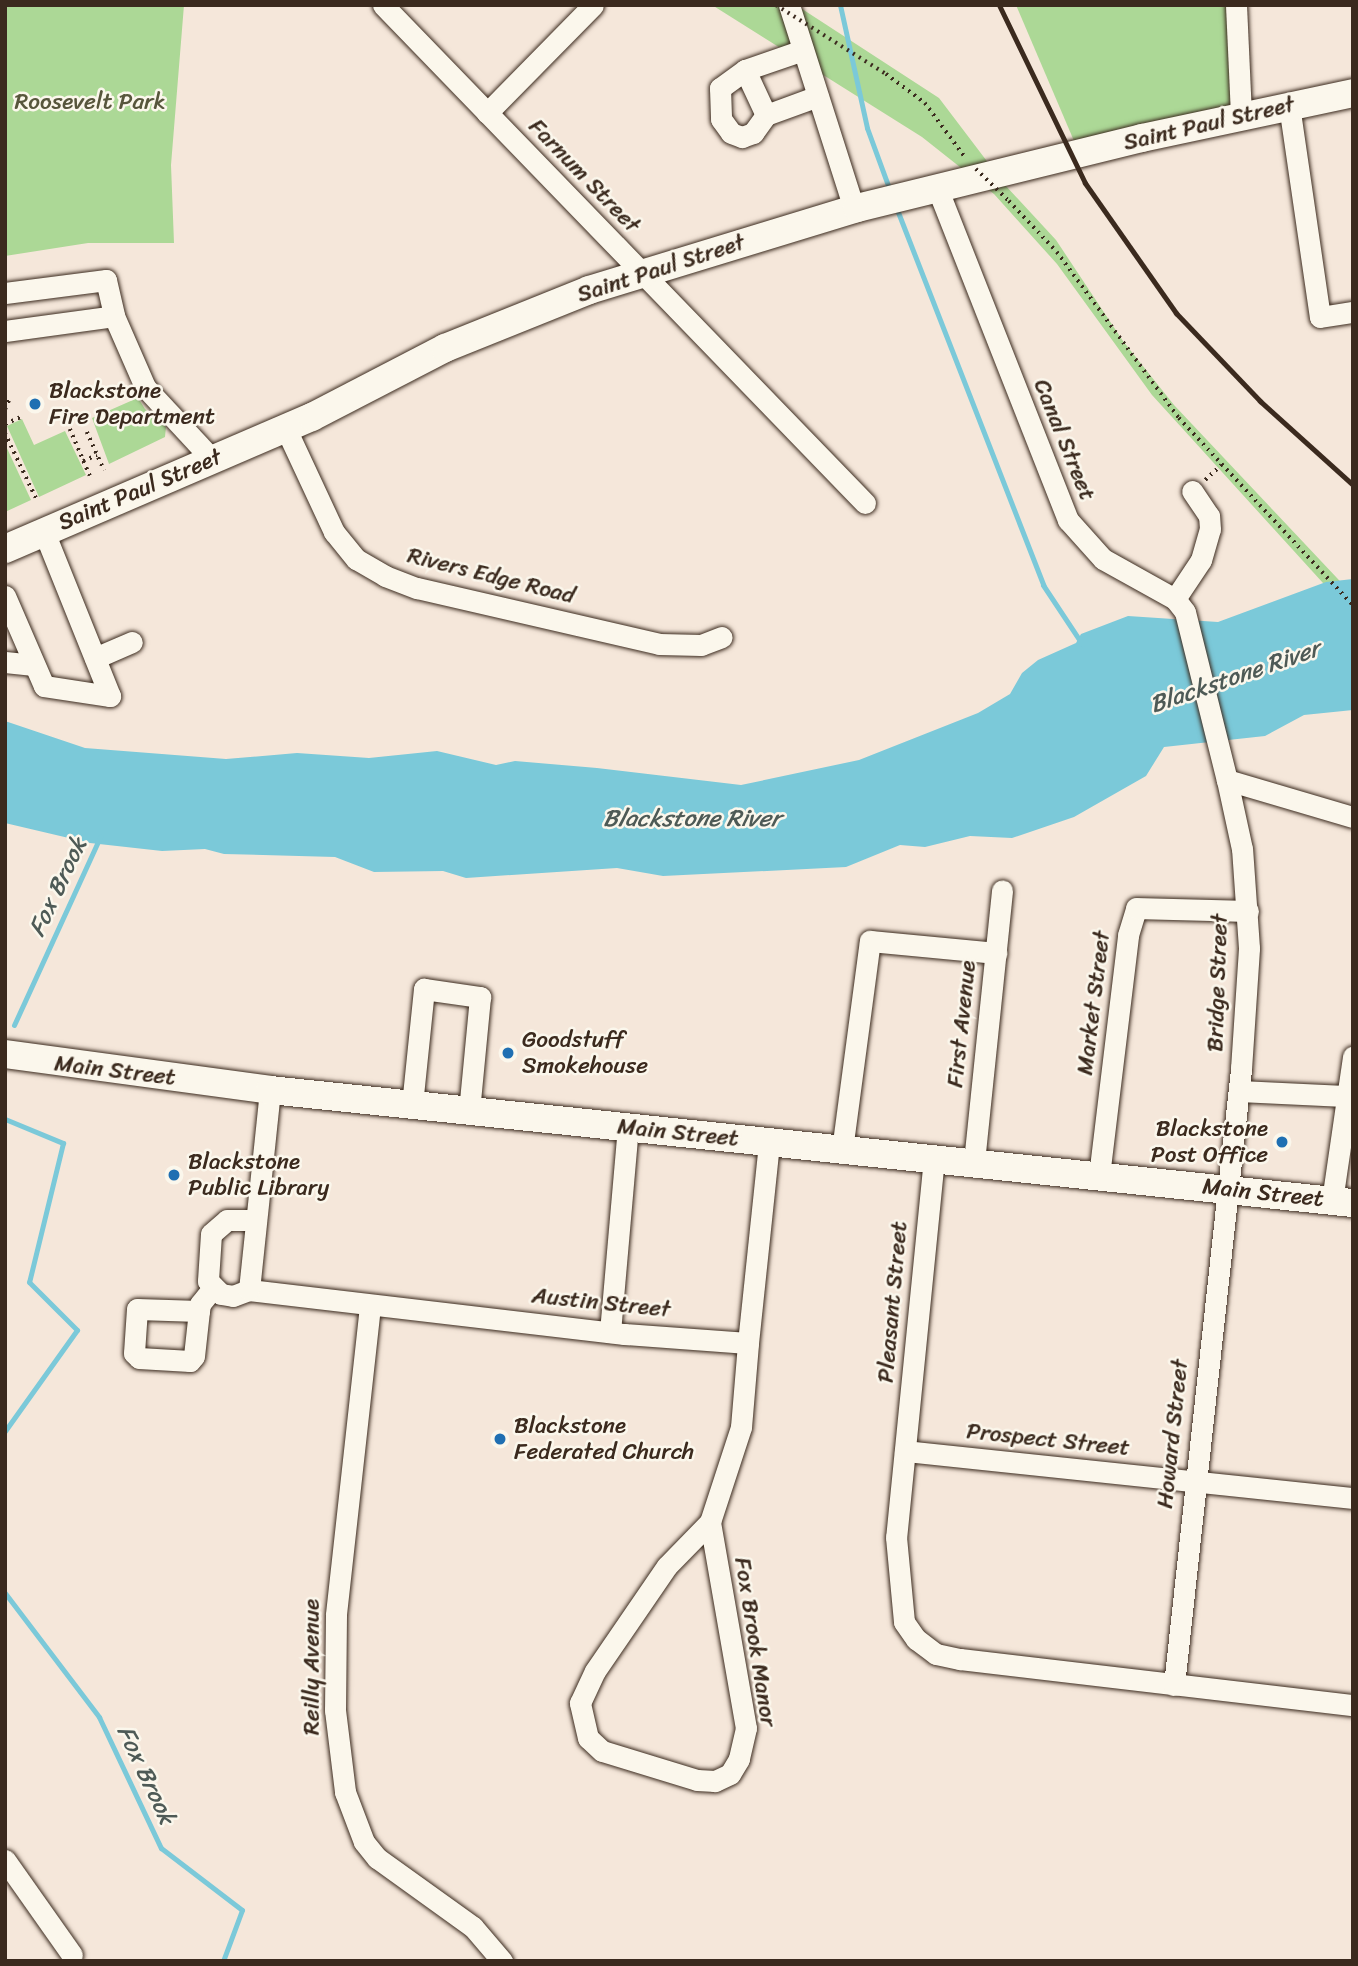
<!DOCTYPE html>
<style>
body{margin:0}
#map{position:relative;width:1358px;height:1966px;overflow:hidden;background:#f5e7da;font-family:Sriracha,sans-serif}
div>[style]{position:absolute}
.green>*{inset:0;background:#acd896}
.water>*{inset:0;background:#7bc9d9}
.stream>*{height:5px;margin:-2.5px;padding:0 2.5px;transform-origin:2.5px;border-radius:2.5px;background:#7bc9d9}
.path>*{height:3.5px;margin-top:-1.75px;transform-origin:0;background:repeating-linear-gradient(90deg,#3b2a1e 0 2px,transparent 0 7px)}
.roads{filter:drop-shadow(0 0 2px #3b2a1e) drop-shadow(0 0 2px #3b2a1e)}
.minor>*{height:21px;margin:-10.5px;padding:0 10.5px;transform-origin:10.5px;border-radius:10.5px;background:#fbf7ec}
.major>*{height:28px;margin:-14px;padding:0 14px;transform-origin:14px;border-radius:14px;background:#fbf7ec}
.rail>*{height:5px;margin:-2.5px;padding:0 2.5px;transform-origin:2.5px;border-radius:2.5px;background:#3b2a1e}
.path-bridge>*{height:3.5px;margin-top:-1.75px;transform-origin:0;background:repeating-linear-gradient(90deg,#3b2a1e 0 2px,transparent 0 7px)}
.dots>*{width:19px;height:19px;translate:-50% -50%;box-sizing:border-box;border:4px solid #fbf7ec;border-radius:50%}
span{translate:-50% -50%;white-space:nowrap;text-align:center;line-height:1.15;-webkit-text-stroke:5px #fbf7ec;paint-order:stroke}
.park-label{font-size:23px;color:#57563c}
.street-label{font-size:23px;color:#3b2a1e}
.poi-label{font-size:23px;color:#3b2a1e}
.left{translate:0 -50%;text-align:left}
.right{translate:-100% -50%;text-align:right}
.water-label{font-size:24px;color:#4e5a56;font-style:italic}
.frame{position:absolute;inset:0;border:7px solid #3b2a1e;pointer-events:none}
</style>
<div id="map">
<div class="green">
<i style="clip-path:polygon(5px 5px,184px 5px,171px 165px,174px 243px,88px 243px,5px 256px)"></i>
<i style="clip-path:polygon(712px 5px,796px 5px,939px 98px,1005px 185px,1056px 240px,1123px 341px,1174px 405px,1353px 595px,1353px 616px,1152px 395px,1057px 264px,994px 194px,922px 137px)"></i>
<i style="clip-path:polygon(1016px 5px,1237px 5px,1246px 104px,1080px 155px)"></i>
<i style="clip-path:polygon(130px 385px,145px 409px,166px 427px,165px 437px,109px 464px,92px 418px,133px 400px)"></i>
<i style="clip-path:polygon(22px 419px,34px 445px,65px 431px,86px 475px,39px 497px,7px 426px)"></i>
<i style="clip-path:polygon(5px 444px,31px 500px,5px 512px)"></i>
</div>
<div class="water">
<i style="clip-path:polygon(1353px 579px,1353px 710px,1304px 715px,1265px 736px,1164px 747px,1146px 776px,1074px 817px,1012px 838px,970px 836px,925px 847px,900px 845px,846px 867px,663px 876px,617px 868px,466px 878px,443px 871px,374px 872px,335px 857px,224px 854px,205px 849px,162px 851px,90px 843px,5px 823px,5px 721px,85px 748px,226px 759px,297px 753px,369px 758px,437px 751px,496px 765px,515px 761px,597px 768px,741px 785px,859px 760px,978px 713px,1010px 694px,1022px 673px,1038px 660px,1076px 643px,1081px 634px,1128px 616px,1218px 622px,1326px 582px)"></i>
</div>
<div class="stream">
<i style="left:840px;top:5px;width:126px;rotate:77.6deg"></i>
<i style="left:867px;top:128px;width:67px;rotate:69.9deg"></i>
<i style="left:896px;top:207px;width:406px;rotate:68.7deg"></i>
<i style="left:1043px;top:585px;width:71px;rotate:56.5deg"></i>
<i style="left:14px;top:1025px;width:207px;rotate:-65.4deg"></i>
<i style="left:5px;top:1119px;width:63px;rotate:22.5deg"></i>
<i style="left:63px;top:1143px;width:143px;rotate:103.7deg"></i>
<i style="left:29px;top:1282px;width:68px;rotate:45deg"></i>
<i style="left:77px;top:1330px;width:124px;rotate:125.5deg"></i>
<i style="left:5px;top:1593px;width:156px;rotate:52.8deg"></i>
<i style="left:99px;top:1717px;width:145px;rotate:64.7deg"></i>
<i style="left:161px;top:1848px;width:102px;rotate:37.4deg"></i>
<i style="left:242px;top:1910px;width:54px;rotate:110.4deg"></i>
</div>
<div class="path">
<i style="left:886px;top:74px;width:49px;rotate:36.6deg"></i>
<i style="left:925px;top:103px;width:67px;rotate:53.5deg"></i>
<i style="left:1009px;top:201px;width:70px;rotate:46.7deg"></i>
<i style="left:1057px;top:252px;width:206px;rotate:53.7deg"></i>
<i style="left:1179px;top:418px;width:255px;rotate:47.1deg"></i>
<i style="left:5px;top:409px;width:13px;rotate:-67deg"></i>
<i style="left:5px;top:424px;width:17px;rotate:-24deg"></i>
<i style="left:70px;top:429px;width:51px;rotate:66.9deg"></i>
<i style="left:87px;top:432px;width:42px;rotate:65.9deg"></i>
<i style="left:5px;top:433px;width:74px;rotate:64.5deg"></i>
<i style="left:83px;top:461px;width:15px;rotate:-23deg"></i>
<i style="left:1205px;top:480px;width:22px;rotate:-43deg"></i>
</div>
<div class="roads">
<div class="minor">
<i style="left:383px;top:5px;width:693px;rotate:45.94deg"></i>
<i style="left:789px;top:5px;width:214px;rotate:72.3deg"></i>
<i style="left:1236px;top:5px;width:111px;rotate:87.4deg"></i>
<i style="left:803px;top:50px;width:61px;rotate:161deg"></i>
<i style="left:745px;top:70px;width:31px;rotate:144deg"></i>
<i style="left:720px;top:88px;width:31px;rotate:88deg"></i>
<i style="left:721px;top:119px;width:17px;rotate:54deg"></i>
<i style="left:731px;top:133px;width:12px;rotate:20deg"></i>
<i style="left:742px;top:137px;width:12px;rotate:-20deg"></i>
<i style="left:753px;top:133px;width:22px;rotate:-54deg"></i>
<i style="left:766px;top:115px;width:55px;rotate:-20.1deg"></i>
<i style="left:745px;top:70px;width:50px;rotate:65deg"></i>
<i style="left:1289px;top:105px;width:214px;rotate:81.7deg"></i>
<i style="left:1320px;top:317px;width:33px;rotate:-9deg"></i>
<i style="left:487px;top:113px;width:151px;rotate:-45.5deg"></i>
<i style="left:938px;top:190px;width:355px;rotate:68.5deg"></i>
<i style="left:1068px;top:520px;width:52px;rotate:48.1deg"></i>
<i style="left:1103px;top:559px;width:82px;rotate:29.1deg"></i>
<i style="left:1175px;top:599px;width:16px;rotate:52deg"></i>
<i style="left:1185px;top:612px;width:173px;rotate:76deg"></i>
<i style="left:1227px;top:780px;width:131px;rotate:16.4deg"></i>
<i style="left:5px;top:293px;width:102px;rotate:-7.3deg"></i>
<i style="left:106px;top:280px;width:37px;rotate:77deg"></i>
<i style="left:114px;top:316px;width:77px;rotate:66.4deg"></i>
<i style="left:145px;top:387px;width:98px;rotate:47.1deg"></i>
<i style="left:5px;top:331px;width:110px;rotate:-7.8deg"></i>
<i style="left:286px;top:429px;width:114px;rotate:65deg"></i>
<i style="left:334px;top:532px;width:35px;rotate:51deg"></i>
<i style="left:356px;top:559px;width:34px;rotate:30deg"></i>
<i style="left:385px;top:576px;width:34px;rotate:21deg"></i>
<i style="left:417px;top:588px;width:248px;rotate:13deg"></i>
<i style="left:659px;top:644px;width:42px;rotate:1.4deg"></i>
<i style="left:701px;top:645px;width:22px;rotate:-21deg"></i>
<i style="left:5px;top:596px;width:98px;rotate:66.6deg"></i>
<i style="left:44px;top:686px;width:67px;rotate:8.6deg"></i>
<i style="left:110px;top:696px;width:177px;rotate:-111.9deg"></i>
<i style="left:1175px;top:599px;width:47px;rotate:-56.3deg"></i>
<i style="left:1201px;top:560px;width:32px;rotate:-74deg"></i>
<i style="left:1210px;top:529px;width:13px;rotate:-94deg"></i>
<i style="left:1209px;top:516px;width:30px;rotate:-124deg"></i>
<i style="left:95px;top:658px;width:40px;rotate:-23.4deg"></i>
<i style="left:5px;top:662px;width:29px;rotate:6deg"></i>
<i style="left:1239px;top:1091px;width:106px;rotate:2.7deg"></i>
<i style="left:412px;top:1105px;width:117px;rotate:-84.1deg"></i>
<i style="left:424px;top:989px;width:57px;rotate:8.1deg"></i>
<i style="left:480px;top:997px;width:115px;rotate:95.5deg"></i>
<i style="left:842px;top:1150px;width:211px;rotate:-82.4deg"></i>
<i style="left:870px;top:941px;width:127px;rotate:5.4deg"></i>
<i style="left:934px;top:1158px;width:381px;rotate:95.7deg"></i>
<i style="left:896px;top:1537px;width:85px;rotate:84.6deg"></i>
<i style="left:904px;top:1622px;width:21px;rotate:55deg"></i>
<i style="left:916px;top:1639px;width:25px;rotate:37deg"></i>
<i style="left:936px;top:1654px;width:25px;rotate:12deg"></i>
<i style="left:960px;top:1659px;width:396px;rotate:6.7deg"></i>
<i style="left:974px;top:1162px;width:273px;rotate:-84.1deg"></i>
<i style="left:1099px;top:1176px;width:243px;rotate:-83.1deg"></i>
<i style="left:1128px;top:935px;width:28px;rotate:-73deg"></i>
<i style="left:1136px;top:908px;width:112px;rotate:1.5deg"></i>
<i style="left:1332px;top:1201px;width:146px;rotate:-81.7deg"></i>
<i style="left:256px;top:1220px;width:29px;rotate:180deg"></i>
<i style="left:227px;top:1220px;width:21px;rotate:139deg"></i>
<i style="left:211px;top:1234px;width:47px;rotate:93.7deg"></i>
<i style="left:208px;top:1281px;width:18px;rotate:45deg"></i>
<i style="left:221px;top:1294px;width:12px;rotate:9deg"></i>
<i style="left:233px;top:1296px;width:17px;rotate:-21deg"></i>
<i style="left:249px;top:1290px;width:378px;rotate:6.7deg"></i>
<i style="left:624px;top:1334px;width:124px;rotate:4.2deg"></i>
<i style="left:748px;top:1343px;width:201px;rotate:-84deg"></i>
<i style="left:249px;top:1290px;width:201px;rotate:-84deg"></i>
<i style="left:370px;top:1306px;width:311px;rotate:96.3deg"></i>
<i style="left:336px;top:1615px;width:95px;rotate:90.6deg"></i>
<i style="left:335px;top:1710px;width:83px;rotate:83deg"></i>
<i style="left:345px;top:1792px;width:53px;rotate:69.2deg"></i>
<i style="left:364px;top:1842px;width:21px;rotate:51deg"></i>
<i style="left:377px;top:1858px;width:118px;rotate:35.7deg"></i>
<i style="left:473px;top:1927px;width:45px;rotate:49.5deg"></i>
<i style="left:199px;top:1311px;width:62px;rotate:-178.2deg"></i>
<i style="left:137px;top:1309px;width:44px;rotate:93.9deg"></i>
<i style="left:134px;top:1353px;width:7px;rotate:45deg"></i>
<i style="left:139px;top:1358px;width:51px;rotate:3.4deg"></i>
<i style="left:190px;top:1361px;width:6px;rotate:-51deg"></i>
<i style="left:194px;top:1356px;width:45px;rotate:-83.7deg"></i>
<i style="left:199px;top:1311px;width:7px;rotate:-82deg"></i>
<i style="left:200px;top:1304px;width:21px;rotate:-51deg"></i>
<i style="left:610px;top:1332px;width:205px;rotate:-85deg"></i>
<i style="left:905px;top:1451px;width:450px;rotate:6deg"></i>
<i style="left:710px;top:1522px;width:209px;rotate:80.1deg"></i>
<i style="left:746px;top:1728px;width:32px;rotate:103deg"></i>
<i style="left:739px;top:1759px;width:17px;rotate:121deg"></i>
<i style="left:730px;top:1774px;width:17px;rotate:155deg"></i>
<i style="left:715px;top:1781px;width:18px;rotate:-177deg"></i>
<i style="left:697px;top:1780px;width:99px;rotate:-163deg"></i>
<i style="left:602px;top:1751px;width:19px;rotate:-137deg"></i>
<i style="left:588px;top:1738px;width:36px;rotate:-103deg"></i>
<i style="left:580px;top:1703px;width:35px;rotate:-65deg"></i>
<i style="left:595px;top:1671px;width:127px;rotate:-55.6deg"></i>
<i style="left:667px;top:1566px;width:62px;rotate:-45.7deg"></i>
<i style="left:710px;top:1522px;width:100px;rotate:-71.9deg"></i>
<i style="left:741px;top:1427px;width:84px;rotate:-85.2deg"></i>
<i style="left:1174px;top:1685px;width:620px;rotate:-83.79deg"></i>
<i style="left:1241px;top:1069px;width:121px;rotate:-86.2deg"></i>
<i style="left:1249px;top:948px;width:99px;rotate:-94deg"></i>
<i style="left:1242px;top:849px;width:71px;rotate:-102.3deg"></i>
<i style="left:5px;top:1860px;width:116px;rotate:54.8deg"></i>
</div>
<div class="major">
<i style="left:5px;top:549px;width:334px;rotate:-23.3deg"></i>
<i style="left:312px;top:417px;width:150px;rotate:-27.4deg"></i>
<i style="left:445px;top:348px;width:155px;rotate:-21.9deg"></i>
<i style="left:589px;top:290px;width:280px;rotate:-17deg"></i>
<i style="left:857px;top:208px;width:293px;rotate:-13.8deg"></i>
<i style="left:1142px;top:138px;width:216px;rotate:-12deg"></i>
<i style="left:5px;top:1054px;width:267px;rotate:7.7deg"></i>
<i style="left:270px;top:1090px;width:1089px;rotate:5.96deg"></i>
</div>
</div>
<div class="rail">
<i style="left:999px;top:5px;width:198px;rotate:64.2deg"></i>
<i style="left:1085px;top:183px;width:159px;rotate:55deg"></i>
<i style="left:1176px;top:313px;width:122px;rotate:46.3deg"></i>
<i style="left:1260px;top:401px;width:125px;rotate:42.1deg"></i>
</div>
<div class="path-bridge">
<i style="left:776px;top:5px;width:130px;rotate:32.1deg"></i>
<i style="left:976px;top:169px;width:46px;rotate:44.1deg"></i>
</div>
<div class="dots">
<i style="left:35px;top:404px;background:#1f6fb2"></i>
<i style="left:508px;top:1053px;background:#1f6fb2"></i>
<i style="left:1282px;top:1142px;background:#1f6fb2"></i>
<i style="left:174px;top:1175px;background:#1f6fb2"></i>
<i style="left:500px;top:1439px;background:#1f6fb2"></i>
</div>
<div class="park-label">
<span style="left:90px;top:102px">Roosevelt Park</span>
</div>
<div class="street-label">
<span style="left:1209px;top:124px;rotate:-13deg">Saint Paul Street</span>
<span style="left:584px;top:176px;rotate:46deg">Farnum Street</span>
<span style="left:661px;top:269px;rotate:-18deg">Saint Paul Street</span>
<span style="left:1064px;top:440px;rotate:68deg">Canal Street</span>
<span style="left:140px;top:490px;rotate:-23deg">Saint Paul Street</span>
<span style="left:491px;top:576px;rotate:14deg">Rivers Edge Road</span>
<span style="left:1218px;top:983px;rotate:-88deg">Bridge Street</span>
<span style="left:1094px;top:1003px;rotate:-83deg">Market Street</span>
<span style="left:962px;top:1024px;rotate:-84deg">First Avenue</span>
<span style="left:115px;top:1071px;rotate:7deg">Main Street</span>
<span style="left:678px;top:1133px;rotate:6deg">Main Street</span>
<span style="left:1263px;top:1193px;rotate:6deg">Main Street</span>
<span style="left:893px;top:1302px;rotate:-85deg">Pleasant Street</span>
<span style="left:601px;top:1303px;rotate:6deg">Austin Street</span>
<span style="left:1173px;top:1434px;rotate:-84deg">Howard Street</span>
<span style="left:1048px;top:1440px;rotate:6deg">Prospect Street</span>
<span style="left:755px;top:1642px;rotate:81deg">Fox Brook Manor</span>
<span style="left:312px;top:1667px;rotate:-90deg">Reilly Avenue</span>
</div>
<div class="poi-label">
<span class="left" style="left:49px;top:404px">Blackstone<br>Fire Department</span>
<span class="left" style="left:522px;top:1053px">Goodstuff<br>Smokehouse</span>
<span class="right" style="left:1268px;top:1142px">Blackstone<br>Post Office</span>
<span class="left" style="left:188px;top:1175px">Blackstone<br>Public Library</span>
<span class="left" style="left:514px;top:1439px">Blackstone<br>Federated Church</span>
</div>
<div class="water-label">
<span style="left:1235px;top:677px;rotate:-19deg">Blackstone River</span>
<span style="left:692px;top:819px">Blackstone River</span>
<span style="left:58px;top:887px;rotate:-65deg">Fox Brook</span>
<span style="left:146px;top:1775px;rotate:65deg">Fox Brook</span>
</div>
<div class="frame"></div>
</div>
